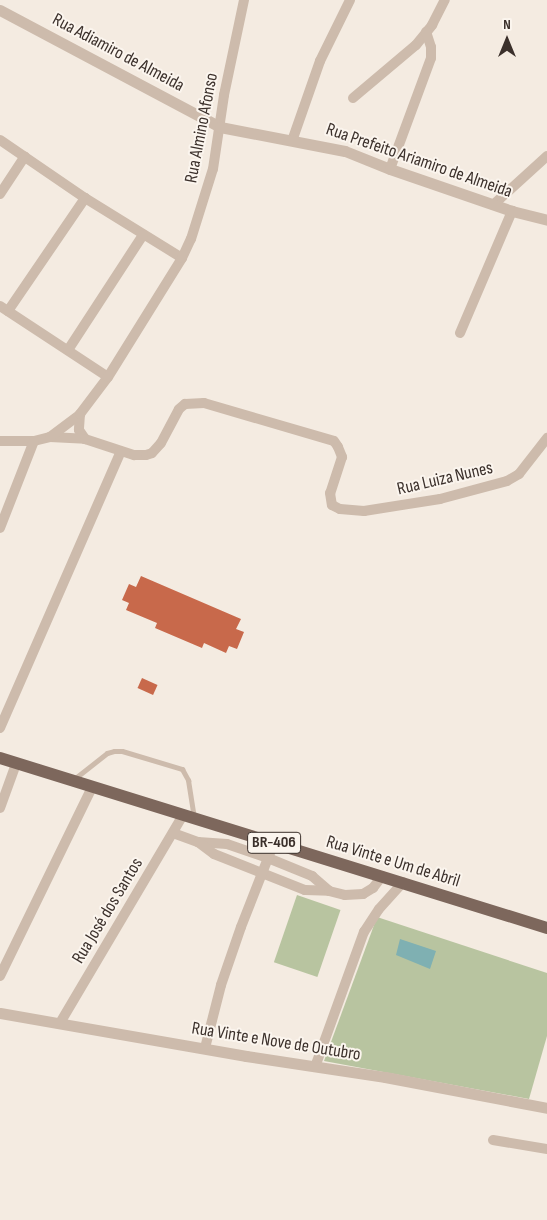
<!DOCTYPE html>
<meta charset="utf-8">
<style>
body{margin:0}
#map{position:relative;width:547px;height:1220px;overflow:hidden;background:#f4ebe1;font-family:"Sofia Sans Condensed",sans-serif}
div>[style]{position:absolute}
.green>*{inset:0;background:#b8c4a0;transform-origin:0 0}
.water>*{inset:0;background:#7fb0b2}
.building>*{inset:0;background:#c8694b;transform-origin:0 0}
.service>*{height:5px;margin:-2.5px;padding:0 2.5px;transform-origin:2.5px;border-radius:2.5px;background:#cdbbac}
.minor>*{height:10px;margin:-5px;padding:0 5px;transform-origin:5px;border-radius:5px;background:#cdbbac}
.tertiary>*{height:11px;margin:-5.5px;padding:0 5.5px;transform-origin:5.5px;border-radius:5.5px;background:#cdbbac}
.primary>*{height:12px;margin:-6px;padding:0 6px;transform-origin:6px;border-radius:6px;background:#7d675c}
span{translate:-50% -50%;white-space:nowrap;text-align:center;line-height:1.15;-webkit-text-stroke:4px #fbf5ee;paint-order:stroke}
.shield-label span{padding:1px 4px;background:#fbf5ee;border:1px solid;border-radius:4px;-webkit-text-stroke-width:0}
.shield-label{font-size:16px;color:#3b302b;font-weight:700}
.street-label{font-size:18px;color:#3b302b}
.north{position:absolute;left:482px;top:15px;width:50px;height:50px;-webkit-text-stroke:4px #fbf5ee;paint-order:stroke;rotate:0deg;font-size:14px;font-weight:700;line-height:20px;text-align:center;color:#3b302b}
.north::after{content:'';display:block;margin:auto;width:18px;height:22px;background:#3b302b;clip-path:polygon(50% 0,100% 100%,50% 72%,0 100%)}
</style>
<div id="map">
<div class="green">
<i style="left:297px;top:895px;width:46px;height:71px;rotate:19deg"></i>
<i style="clip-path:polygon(377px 917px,547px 973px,547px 1036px,529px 1099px,324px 1061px)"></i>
</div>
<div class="water">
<i style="clip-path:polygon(400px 939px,436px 951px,430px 969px,396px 955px)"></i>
</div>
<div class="building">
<i style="clip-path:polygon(141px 576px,241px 619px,236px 629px,244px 632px,237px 649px,229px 646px,226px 653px,204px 643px,202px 648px,155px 628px,157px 623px,126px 610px,129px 603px,122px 600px,129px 584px,136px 587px)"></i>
<i style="left:142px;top:678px;width:17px;height:11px;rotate:24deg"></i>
</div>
<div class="service">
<i style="left:74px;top:779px;width:42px;rotate:-38.2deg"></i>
<i style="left:107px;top:753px;width:7px;rotate:-16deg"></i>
<i style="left:114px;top:751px;width:8px"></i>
<i style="left:122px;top:751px;width:63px;rotate:16.7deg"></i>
<i style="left:182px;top:769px;width:13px;rotate:61deg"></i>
<i style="left:188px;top:780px;width:38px;rotate:81deg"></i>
</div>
<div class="minor">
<i style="left:353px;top:98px;width:82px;rotate:-40.1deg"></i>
<i style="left:416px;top:45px;width:26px;rotate:-51deg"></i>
<i style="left:432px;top:25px;width:28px;rotate:-63deg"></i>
<i style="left:0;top:140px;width:103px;rotate:34.3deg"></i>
<i style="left:85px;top:198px;width:114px;rotate:31.7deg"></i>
<i style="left:292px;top:141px;width:85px;rotate:-70.7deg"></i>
<i style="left:320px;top:61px;width:68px;rotate:-63.8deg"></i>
<i style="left:390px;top:169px;width:118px;rotate:-69.7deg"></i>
<i style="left:431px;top:58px;width:11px;rotate:-90deg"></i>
<i style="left:431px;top:47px;width:16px;rotate:-108deg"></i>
<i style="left:0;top:194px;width:45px;rotate:-56.7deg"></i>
<i style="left:493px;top:205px;width:73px;rotate:-42.2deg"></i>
<i style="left:0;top:306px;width:129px;rotate:33.3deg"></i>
<i style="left:8px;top:311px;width:137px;rotate:-55.7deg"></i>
<i style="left:460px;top:333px;width:133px;rotate:-66.9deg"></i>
<i style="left:68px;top:350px;width:137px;rotate:-56.9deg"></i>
<i style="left:80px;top:414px;width:16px;rotate:94deg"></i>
<i style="left:79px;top:430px;width:11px;rotate:56deg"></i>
<i style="left:50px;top:437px;width:35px;rotate:3deg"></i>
<i style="left:85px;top:439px;width:52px;rotate:18.1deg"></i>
<i style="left:134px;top:455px;width:12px"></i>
<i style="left:146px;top:455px;width:6px;rotate:-18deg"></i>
<i style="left:152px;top:453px;width:13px;rotate:-48deg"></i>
<i style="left:161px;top:443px;width:38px;rotate:-62deg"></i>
<i style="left:179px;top:409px;width:8px;rotate:-40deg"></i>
<i style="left:185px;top:404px;width:19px;rotate:-3deg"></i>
<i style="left:204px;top:403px;width:135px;rotate:16.3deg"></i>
<i style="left:334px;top:441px;width:7px;rotate:56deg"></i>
<i style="left:338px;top:447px;width:11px;rotate:68deg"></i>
<i style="left:342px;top:457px;width:38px;rotate:108deg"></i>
<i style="left:330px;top:493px;width:12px;rotate:81deg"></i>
<i style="left:332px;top:505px;width:9px;rotate:27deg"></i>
<i style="left:340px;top:509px;width:24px;rotate:5deg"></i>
<i style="left:364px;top:511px;width:77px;rotate:-9deg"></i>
<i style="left:440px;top:499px;width:69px;rotate:-15deg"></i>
<i style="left:507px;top:481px;width:14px;rotate:-30deg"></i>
<i style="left:519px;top:474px;width:46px;rotate:-52.1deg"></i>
<i style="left:0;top:441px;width:34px"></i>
<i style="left:34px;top:441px;width:16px;rotate:-14deg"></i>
<i style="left:50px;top:437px;width:38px;rotate:-37deg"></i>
<i style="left:80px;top:414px;width:46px;rotate:-52.9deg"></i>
<i style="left:108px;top:377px;width:140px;rotate:-58.1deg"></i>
<i style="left:182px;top:258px;width:21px;rotate:-65deg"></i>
<i style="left:191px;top:239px;width:73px;rotate:-72.6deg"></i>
<i style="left:213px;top:169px;width:75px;rotate:-81.5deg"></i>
<i style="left:224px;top:95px;width:97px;rotate:-78.1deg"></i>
<i style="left:0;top:528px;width:93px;rotate:-68.7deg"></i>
<i style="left:0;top:728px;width:302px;rotate:-66.4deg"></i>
<i style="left:0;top:808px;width:47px;rotate:-70deg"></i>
<i style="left:173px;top:833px;width:27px;rotate:20deg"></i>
<i style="left:198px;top:842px;width:29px;rotate:4deg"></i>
<i style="left:227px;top:844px;width:43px;rotate:18.9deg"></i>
<i style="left:268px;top:858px;width:48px;rotate:22.2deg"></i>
<i style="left:312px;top:876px;width:23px;rotate:41deg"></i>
<i style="left:198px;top:842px;width:20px;rotate:37deg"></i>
<i style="left:214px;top:854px;width:98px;rotate:21.6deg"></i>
<i style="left:305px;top:890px;width:24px;rotate:2deg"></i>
<i style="left:329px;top:891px;width:16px;rotate:14deg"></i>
<i style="left:345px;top:895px;width:18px;rotate:-3deg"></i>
<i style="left:363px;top:894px;width:12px;rotate:-31deg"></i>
<i style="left:373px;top:888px;width:15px;rotate:-53deg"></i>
<i style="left:0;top:976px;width:210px;rotate:-64deg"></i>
<i style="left:60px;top:1023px;width:242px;rotate:-59.4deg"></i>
<i style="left:205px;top:1048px;width:65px;rotate:-75.7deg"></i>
<i style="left:221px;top:985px;width:61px;rotate:-71deg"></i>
<i style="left:241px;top:927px;width:90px;rotate:-68.6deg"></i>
<i style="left:315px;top:1067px;width:144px;rotate:-70.1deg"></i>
<i style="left:364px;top:932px;width:27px;rotate:-57deg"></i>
<i style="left:379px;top:909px;width:36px;rotate:-48deg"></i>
<i style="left:493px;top:1140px;width:55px;rotate:9.5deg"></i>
</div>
<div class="tertiary">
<i style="left:0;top:10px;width:249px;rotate:28deg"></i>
<i style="left:220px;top:127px;width:127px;rotate:10.9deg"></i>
<i style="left:345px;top:151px;width:48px;rotate:21.8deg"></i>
<i style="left:390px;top:169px;width:129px;rotate:19deg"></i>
<i style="left:512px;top:211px;width:36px;rotate:14deg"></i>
<i style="left:0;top:1013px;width:250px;rotate:9.9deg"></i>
<i style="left:246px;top:1056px;width:141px;rotate:8.6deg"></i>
<i style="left:385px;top:1077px;width:165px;rotate:10.8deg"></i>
</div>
<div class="primary">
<i style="left:0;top:758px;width:573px;rotate:17.26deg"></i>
</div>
<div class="shield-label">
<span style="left:274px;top:843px">BR-406</span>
</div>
<div class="street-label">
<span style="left:118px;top:53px;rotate:28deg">Rua Adiamiro de Almeida</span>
<span style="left:202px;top:128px;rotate:-79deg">Rua Almino Afonso</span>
<span style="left:419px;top:161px;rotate:19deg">Rua Prefeito Ariamiro de Almeida</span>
<span style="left:445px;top:479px;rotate:-13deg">Rua Luiza Nunes</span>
<span style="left:393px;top:862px;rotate:17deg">Rua Vinte e Um de Abril</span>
<span style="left:108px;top:911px;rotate:-59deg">Rua José dos Santos</span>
<span style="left:276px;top:1042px;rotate:9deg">Rua Vinte e Nove de Outubro</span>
</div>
<div class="north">N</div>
</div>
